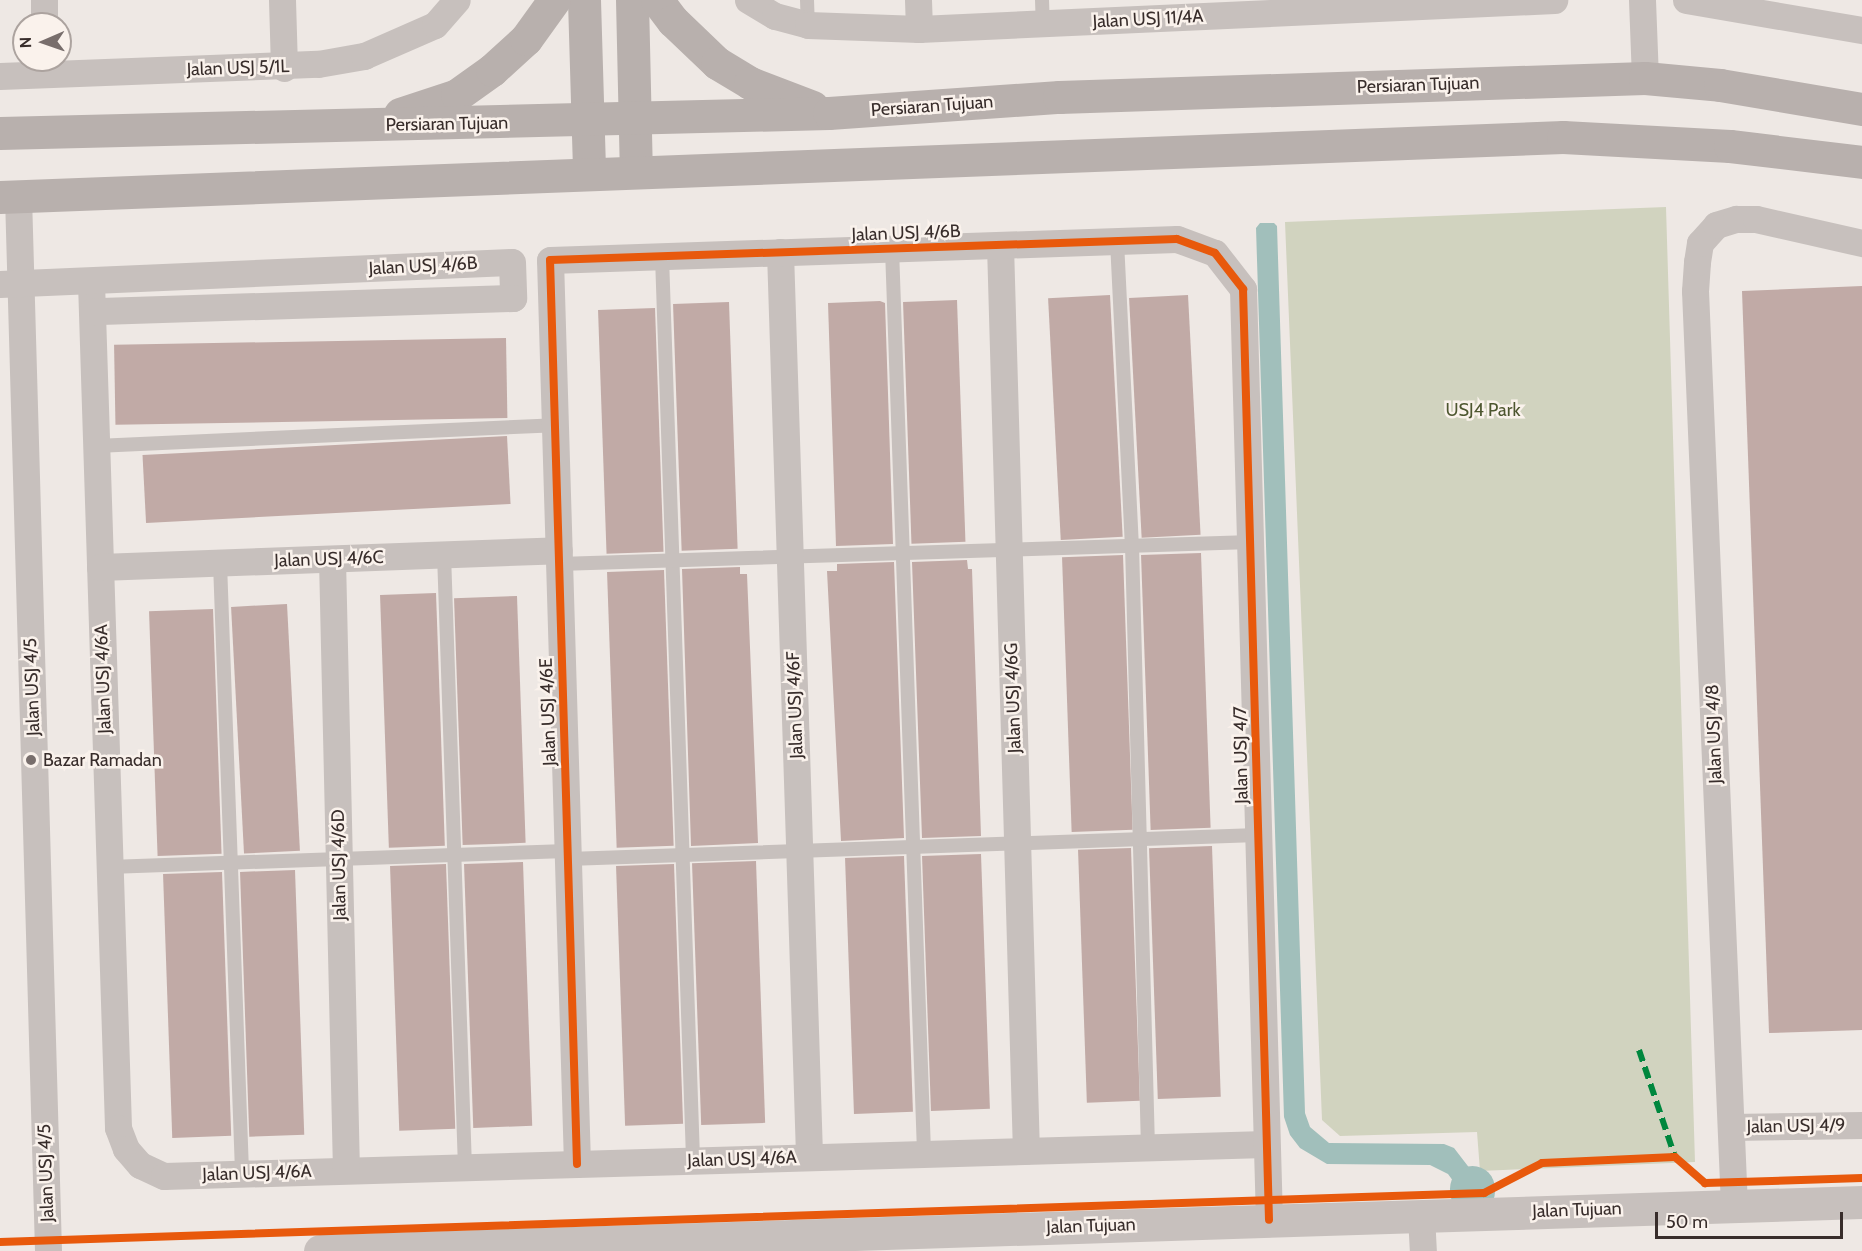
<!DOCTYPE html>
<style>
body{margin:0}
#map{position:relative;width:1862px;height:1251px;overflow:hidden;background:#eee8e4;font-family:Cabin,sans-serif}
div>[style]{position:absolute}
.green>*{inset:0;background:#d1d3bf}
.water>*{inset:0;background:#a1bfbb}
.river>*{height:45px;margin:-22.5px;padding:0 22.5px;transform-origin:22.5px;border-radius:22.5px;background:#a1bfbb}
.building>*{inset:0;background:#c1aaa6;transform-origin:0 0}
.service>*{height:14px;margin:-7px;padding:0 7px;transform-origin:7px;border-radius:7px;background:#c7c0bd}
.minor>*{height:27px;margin:-13.5px;padding:0 13.5px;transform-origin:13.5px;border-radius:13.5px;background:#c7c0bd}
.tertiary>*{height:33px;margin:-16.5px;padding:0 16.5px;transform-origin:16.5px;border-radius:16.5px;background:#c7c0bd}
.secondary>*{height:33px;margin:-16.5px;padding:0 16.5px;transform-origin:16.5px;border-radius:16.5px;background:#b8b0ad}
.quiet>*{height:6px;margin-top:-3px;transform-origin:0;background:repeating-linear-gradient(90deg,#00873e 0 12px,transparent 0 18px)}
.cycleway>*{height:8px;margin:-4px;padding:0 4px;transform-origin:4px;border-radius:4px;background:#e8590c}
.dots>*{width:16px;height:16px;translate:-50% -50%;box-sizing:border-box;border:3px solid #faf2ec;border-radius:50%}
span{translate:-50% -50%;white-space:nowrap;text-align:center;line-height:1.15;-webkit-text-stroke:5px #faf2ec;paint-order:stroke}
.street-label{font-size:18px;color:#382d2b}
.park-label{font-size:18px;color:#4d562f}
.poi-label{font-size:18px;color:#382d2b}
.left{translate:0 -50%;text-align:left}
.north{position:absolute;left:12px;top:12px;width:60px;height:60px;box-sizing:border-box;background:#faf2ec;border:2px solid #aca39f;border-radius:50%;rotate:268deg;font-size:16px;font-weight:700;line-height:24px;text-align:center;color:#382d2b}
.north::after{content:'';display:block;margin:auto;width:21px;height:27px;background:#786e6c;clip-path:polygon(50% 0,100% 100%,50% 72%,0 100%)}
.scale{position:absolute;left:1655px;top:1212px;width:188px;height:27px;box-sizing:border-box;border:3px solid #382d2b;border-top:0;padding-left:8px;font-size:18px;line-height:21px;white-space:nowrap;color:#382d2b;-webkit-text-stroke:4px #faf2ec;paint-order:stroke}
</style>
<div id="map">
<div class="green">
<i style="clip-path:polygon(1666px 207px,1695px 1162px,1480px 1171px,1477px 1132px,1340px 1136px,1322px 1120px,1285px 222px)"></i>
</div>
<div class="water">
<i style="clip-path:polygon(1260px 223px,1274px 223px,1277px 226px,1305px 1113px,1310px 1127px,1329px 1143px,1444px 1144px,1454px 1148px,1484px 1187px,1459px 1189px,1448px 1174px,1430px 1165px,1327px 1164px,1300px 1148px,1290px 1135px,1284px 1117px,1256px 228px)"></i>
</div>
<div class="river">
<i style="left:1472px;top:1188px;width:3px;rotate:90deg"></i>
</div>
<div class="building">
<i style="clip-path:polygon(1862px 286px,1862px 1030px,1769px 1033px,1742px 291px)"></i>
<i style="left:1110px;top:295px;width:242px;height:62px;rotate:87deg"></i>
<i style="left:1188px;top:295px;width:240px;height:59px;rotate:87deg"></i>
<i style="left:957px;top:300px;width:242px;height:54px;rotate:88deg"></i>
<i style="clip-path:polygon(880px 301px,885px 303px,893px 544px,836px 546px,828px 303px)"></i>
<i style="left:729px;top:302px;width:247px;height:56px;rotate:88deg"></i>
<i style="left:655px;top:308px;width:244px;height:57px;rotate:88deg"></i>
<i style="left:506px;top:338px;width:80px;height:392px;rotate:89deg"></i>
<i style="left:507px;top:436px;width:68px;height:365px;rotate:87deg"></i>
<i style="left:1201px;top:553px;width:275px;height:60px;rotate:88deg"></i>
<i style="left:1123px;top:555px;width:275px;height:61px;rotate:88deg"></i>
<i style="clip-path:polygon(967px 560px,968px 569px,972px 569px,981px 836px,922px 838px,912px 562px)"></i>
<i style="clip-path:polygon(894px 562px,904px 838px,841px 841px,827px 571px,837px 571px,837px 564px)"></i>
<i style="clip-path:polygon(740px 567px,740px 574px,747px 574px,758px 843px,691px 846px,682px 569px)"></i>
<i style="left:664px;top:570px;width:276px;height:57px;rotate:88deg"></i>
<i style="left:436px;top:593px;width:253px;height:56px;rotate:88deg"></i>
<i style="left:517px;top:596px;width:247px;height:63px;rotate:88deg"></i>
<i style="left:287px;top:604px;width:247px;height:56px;rotate:87deg"></i>
<i style="left:213px;top:609px;width:245px;height:64px;rotate:88deg"></i>
<i style="left:1212px;top:846px;width:251px;height:63px;rotate:88deg"></i>
<i style="left:1131px;top:848px;width:253px;height:53px;rotate:88deg"></i>
<i style="left:981px;top:854px;width:255px;height:59px;rotate:88deg"></i>
<i style="left:904px;top:856px;width:256px;height:59px;rotate:88deg"></i>
<i style="left:756px;top:861px;width:262px;height:64px;rotate:88deg"></i>
<i style="left:523px;top:862px;width:264px;height:59px;rotate:88deg"></i>
<i style="left:446px;top:864px;width:265px;height:56px;rotate:88deg"></i>
<i style="left:674px;top:864px;width:260px;height:58px;rotate:88deg"></i>
<i style="left:295px;top:870px;width:265px;height:55px;rotate:88deg"></i>
<i style="left:222px;top:872px;width:264px;height:59px;rotate:88deg"></i>
</div>
<div class="service">
<i style="left:807px;top:0;width:25px;rotate:88deg"></i>
<i style="left:1042px;top:0;width:24px;rotate:88deg"></i>
<i style="left:1117px;top:241px;width:304px;rotate:87.2deg"></i>
<i style="left:1132px;top:545px;width:602px;rotate:88.48deg"></i>
<i style="left:892px;top:249px;width:906px;rotate:87.97deg"></i>
<i style="left:662px;top:257px;width:904px;rotate:88.03deg"></i>
<i style="left:96px;top:446px;width:459px;rotate:-2.6deg"></i>
<i style="left:444px;top:554px;width:613px;rotate:88.04deg"></i>
<i style="left:220px;top:563px;width:610px;rotate:87.93deg"></i>
<i style="left:559px;top:564px;width:693px;rotate:-1.82deg"></i>
<i style="left:568px;top:859px;width:690px;rotate:-1.99deg"></i>
<i style="left:109px;top:867px;width:458px;rotate:-2deg"></i>
</div>
<div class="minor">
<i style="left:44px;top:0;width:24px;rotate:90deg"></i>
<i style="left:282px;top:0;width:68px;rotate:88.3deg"></i>
<i style="left:748px;top:0;width:31px;rotate:31deg"></i>
<i style="left:775px;top:16px;width:34px;rotate:15deg"></i>
<i style="left:808px;top:25px;width:111px;rotate:2.1deg"></i>
<i style="left:919px;top:29px;width:636px;rotate:-2.61deg"></i>
<i style="left:918px;top:0;width:29px;rotate:88deg"></i>
<i style="left:1642px;top:0;width:78px;rotate:87.8deg"></i>
<i style="left:1686px;top:0;width:179px;rotate:9.7deg"></i>
<i style="left:0;top:76px;width:318px;rotate:-2.2deg"></i>
<i style="left:318px;top:64px;width:47px;rotate:-9.9deg"></i>
<i style="left:364px;top:56px;width:77px;rotate:-23.6deg"></i>
<i style="left:435px;top:25px;width:33px;rotate:-49deg"></i>
<i style="left:18px;top:196px;width:1055px;rotate:88.37deg"></i>
<i style="left:1000px;top:245px;width:906px;rotate:88.36deg"></i>
<i style="left:780px;top:252px;width:905px;rotate:88.16deg"></i>
<i style="left:91px;top:282px;width:846px;rotate:88.17deg"></i>
<i style="left:118px;top:1128px;width:22px;rotate:69deg"></i>
<i style="left:126px;top:1149px;width:21px;rotate:49deg"></i>
<i style="left:140px;top:1165px;width:26px;rotate:25deg"></i>
<i style="left:164px;top:1176px;width:1102px;rotate:-1.66deg"></i>
<i style="left:0;top:284px;width:512px;rotate:-2.46deg"></i>
<i style="left:512px;top:262px;width:36px;rotate:88deg"></i>
<i style="left:513px;top:298px;width:421px;rotate:178.2deg"></i>
<i style="left:332px;top:559px;width:611px;rotate:88.69deg"></i>
<i style="left:100px;top:567px;width:459px;rotate:-2.1deg"></i>
<i style="left:1731px;top:1127px;width:131px;rotate:-0.9deg"></i>
<i style="left:577px;top:1164px;width:904px;rotate:-91.71deg"></i>
<i style="left:550px;top:260px;width:627px;rotate:-1.92deg"></i>
<i style="left:1177px;top:239px;width:40px;rotate:20.2deg"></i>
<i style="left:1215px;top:253px;width:46px;rotate:52.1deg"></i>
<i style="left:1243px;top:289px;width:931px;rotate:88.4deg"></i>
<i style="left:1734px;top:1206px;width:916px;rotate:-92.44deg"></i>
<i style="left:1695px;top:291px;width:29px;rotate:-86deg"></i>
<i style="left:1697px;top:262px;width:19px;rotate:-81deg"></i>
<i style="left:1700px;top:243px;width:24px;rotate:-48deg"></i>
<i style="left:1716px;top:225px;width:21px;rotate:-17deg"></i>
<i style="left:1736px;top:219px;width:20px"></i>
<i style="left:1756px;top:219px;width:109px;rotate:12.8deg"></i>
<i style="left:1421px;top:1215px;width:36px;rotate:87deg"></i>
</div>
<div class="tertiary">
<i style="left:320px;top:1251px;width:1543px;rotate:-1.82deg"></i>
</div>
<div class="secondary">
<i style="left:584px;top:0;width:171px;rotate:88.3deg"></i>
<i style="left:632px;top:0;width:171px;rotate:88.7deg"></i>
<i style="left:657px;top:0;width:26px;rotate:53deg"></i>
<i style="left:673px;top:21px;width:61px;rotate:43.7deg"></i>
<i style="left:717px;top:63px;width:39px;rotate:31deg"></i>
<i style="left:750px;top:83px;width:67px;rotate:20.9deg"></i>
<i style="left:400px;top:114px;width:60px;rotate:-18.4deg"></i>
<i style="left:457px;top:95px;width:43px;rotate:-35.5deg"></i>
<i style="left:492px;top:70px;width:46px;rotate:-42.4deg"></i>
<i style="left:526px;top:39px;width:48px;rotate:-54.3deg"></i>
<i style="left:0;top:133px;width:829px;rotate:-1.38deg"></i>
<i style="left:829px;top:113px;width:231px;rotate:-4deg"></i>
<i style="left:1059px;top:97px;width:586px;rotate:-1.86deg"></i>
<i style="left:1645px;top:78px;width:75px;rotate:5.3deg"></i>
<i style="left:1720px;top:85px;width:144px;rotate:9.6deg"></i>
<i style="left:0;top:197px;width:1564px;rotate:-2.2deg"></i>
<i style="left:1563px;top:137px;width:167px;rotate:3.1deg"></i>
<i style="left:1730px;top:146px;width:133px;rotate:6.9deg"></i>
</div>
<div class="quiet">
<i style="left:1639px;top:1050px;width:113px;rotate:71.4deg"></i>
</div>
<div class="cycleway">
<i style="left:577px;top:1164px;width:904px;rotate:-91.71deg"></i>
<i style="left:550px;top:260px;width:627px;rotate:-1.92deg"></i>
<i style="left:1177px;top:239px;width:40px;rotate:20.2deg"></i>
<i style="left:1215px;top:253px;width:46px;rotate:52.1deg"></i>
<i style="left:1243px;top:289px;width:931px;rotate:88.4deg"></i>
<i style="left:0;top:1242px;width:1485px;rotate:-1.89deg"></i>
<i style="left:1484px;top:1193px;width:65px;rotate:-27.3deg"></i>
<i style="left:1542px;top:1163px;width:133px;rotate:-2.6deg"></i>
<i style="left:1675px;top:1157px;width:40px;rotate:41deg"></i>
<i style="left:1705px;top:1183px;width:157px;rotate:-1.8deg"></i>
</div>
<div class="dots">
<i style="left:31px;top:760px;background:#786e6c"></i>
</div>
<div class="street-label">
<span style="left:1148px;top:19px;rotate:-3deg">Jalan USJ 11/4A</span>
<span style="left:238px;top:68px;rotate:-2deg">Jalan USJ 5/1L</span>
<span style="left:1418px;top:85px;rotate:-2deg">Persiaran Tujuan</span>
<span style="left:932px;top:106px;rotate:-4deg">Persiaran Tujuan</span>
<span style="left:447px;top:124px;rotate:-1deg">Persiaran Tujuan</span>
<span style="left:906px;top:233px;rotate:-2deg">Jalan USJ 4/6B</span>
<span style="left:423px;top:266px;rotate:-3deg">Jalan USJ 4/6B</span>
<span style="left:329px;top:559px;rotate:-2deg">Jalan USJ 4/6C</span>
<span style="left:103px;top:679px;rotate:-92deg">Jalan USJ 4/6A</span>
<span style="left:32px;top:687px;rotate:-92deg">Jalan USJ 4/5</span>
<span style="left:1013px;top:698px;rotate:-92deg">Jalan USJ 4/6G</span>
<span style="left:795px;top:705px;rotate:-92deg">Jalan USJ 4/6F</span>
<span style="left:548px;top:712px;rotate:-92deg">Jalan USJ 4/6E</span>
<span style="left:1714px;top:734px;rotate:-92deg">Jalan USJ 4/8</span>
<span style="left:1241px;top:755px;rotate:-91deg">Jalan USJ 4/7</span>
<span style="left:339px;top:865px;rotate:-91deg">Jalan USJ 4/6D</span>
<span style="left:1796px;top:1126px;rotate:-1deg">Jalan USJ 4/9</span>
<span style="left:742px;top:1159px;rotate:-2deg">Jalan USJ 4/6A</span>
<span style="left:46px;top:1173px;rotate:-92deg">Jalan USJ 4/5</span>
<span style="left:257px;top:1173px;rotate:-2deg">Jalan USJ 4/6A</span>
<span style="left:1577px;top:1210px;rotate:-2deg">Jalan Tujuan</span>
<span style="left:1091px;top:1226px;rotate:-2deg">Jalan Tujuan</span>
</div>
<div class="park-label">
<span style="left:1483px;top:410px">USJ4 Park</span>
</div>
<div class="poi-label">
<span class="left" style="left:43px;top:760px">Bazar Ramadan</span>
</div>
<div class="north">N</div>
<div class="scale">50 m</div>
</div>
